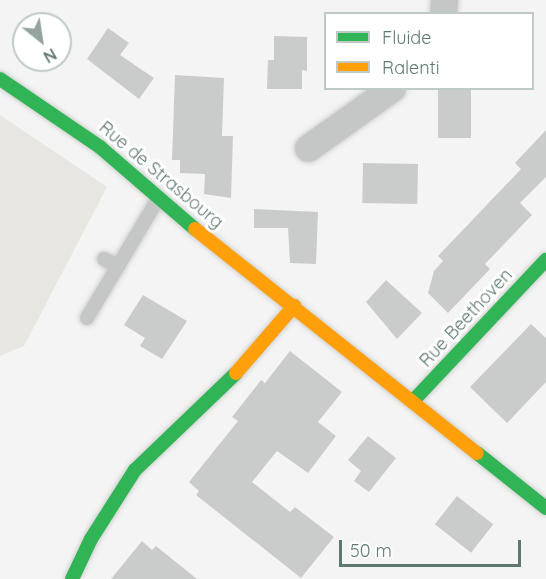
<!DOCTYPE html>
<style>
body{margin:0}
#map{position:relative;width:546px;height:579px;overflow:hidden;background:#f5f4f4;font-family:Quicksand,sans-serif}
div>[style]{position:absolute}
.green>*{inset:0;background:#e7e6e1}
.building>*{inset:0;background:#cacccc;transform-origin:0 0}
.roads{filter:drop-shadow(0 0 2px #d0d1d1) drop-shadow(0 0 2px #d0d1d1)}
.lane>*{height:14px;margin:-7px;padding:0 7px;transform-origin:7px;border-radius:7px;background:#c4c7c6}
.street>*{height:27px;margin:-13.5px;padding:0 13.5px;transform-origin:13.5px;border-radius:13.5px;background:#c4c7c6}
.fast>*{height:14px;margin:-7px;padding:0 7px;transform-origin:7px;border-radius:7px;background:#30b455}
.slow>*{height:14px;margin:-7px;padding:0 7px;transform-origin:7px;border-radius:7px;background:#ff9f0a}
span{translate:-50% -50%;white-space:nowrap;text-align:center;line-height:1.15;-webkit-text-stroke:6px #fff;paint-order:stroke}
.street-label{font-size:18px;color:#5e7871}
.legend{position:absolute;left:324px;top:12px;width:210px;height:78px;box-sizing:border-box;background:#fff;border:2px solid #bfc9c6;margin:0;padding:8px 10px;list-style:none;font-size:18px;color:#5e7871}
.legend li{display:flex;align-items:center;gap:12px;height:30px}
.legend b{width:30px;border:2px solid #bfc9c6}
.north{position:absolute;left:12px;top:12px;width:60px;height:60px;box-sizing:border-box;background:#fff;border:2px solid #bfc9c6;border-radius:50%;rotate:150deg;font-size:16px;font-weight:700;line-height:24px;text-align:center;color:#5e7871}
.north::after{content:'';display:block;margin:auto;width:21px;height:27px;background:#93a39f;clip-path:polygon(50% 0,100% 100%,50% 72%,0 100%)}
.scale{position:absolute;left:339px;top:540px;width:182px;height:27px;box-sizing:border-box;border:3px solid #5e7871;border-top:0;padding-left:8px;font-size:18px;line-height:21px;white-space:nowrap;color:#5e7871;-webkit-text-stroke:4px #fff;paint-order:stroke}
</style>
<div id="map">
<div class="green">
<i style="clip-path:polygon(0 115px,107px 187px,24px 346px,0 356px)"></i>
</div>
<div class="building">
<i style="clip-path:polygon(108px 28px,129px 43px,120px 55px,154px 78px,139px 99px,87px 59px)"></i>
<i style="clip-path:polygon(274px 36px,307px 37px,307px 71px,302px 70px,302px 89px,267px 89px,268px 60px,274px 60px)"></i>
<i style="clip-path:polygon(175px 75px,224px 78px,222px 136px,233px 136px,231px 198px,204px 194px,205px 174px,180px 173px,180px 160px,172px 160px)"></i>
<i style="left:438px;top:88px;width:33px;height:50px"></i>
<i style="clip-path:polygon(546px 130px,546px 177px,520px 203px,532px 215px,485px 264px,490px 269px,448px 313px,428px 293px,434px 271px,443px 261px,438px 256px,521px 169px,515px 163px)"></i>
<i style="left:363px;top:163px;width:55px;height:40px;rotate:1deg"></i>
<i style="clip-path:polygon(254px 209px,318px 212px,316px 264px,290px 263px,288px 228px,254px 228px)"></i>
<i style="clip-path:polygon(386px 280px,422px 313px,397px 339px,366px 302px)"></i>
<i style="clip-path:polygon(143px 295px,187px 321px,162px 359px,140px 346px,145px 338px,124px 325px)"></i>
<i style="clip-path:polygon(531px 324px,546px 338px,546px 382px,507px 423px,470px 387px)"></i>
<i style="clip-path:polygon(290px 351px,342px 392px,318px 422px,336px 436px,308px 473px,277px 451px,252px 482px,290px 512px,295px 507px,334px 537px,301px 578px,196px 495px,199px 491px,189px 482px,238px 421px,232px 417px,261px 380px,265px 383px)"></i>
<i style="clip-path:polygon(368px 436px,396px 458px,369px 492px,354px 481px,361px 471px,348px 460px)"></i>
<i style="left:457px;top:496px;width:46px;height:36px;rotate:38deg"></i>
<i style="clip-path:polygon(142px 541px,152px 550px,156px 546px,197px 579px,111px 579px)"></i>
</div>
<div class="roads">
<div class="lane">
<i style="left:104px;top:259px;width:16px;rotate:27deg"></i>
<i style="left:87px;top:318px;width:139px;rotate:-59.2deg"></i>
</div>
<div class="street">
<i style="left:443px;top:14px;width:14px;rotate:-86deg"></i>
<i style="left:308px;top:148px;width:103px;rotate:-35.5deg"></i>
</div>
<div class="fast">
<i style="left:0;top:79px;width:121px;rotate:34.2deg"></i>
<i style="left:100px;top:147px;width:125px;rotate:40.8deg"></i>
<i style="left:413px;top:401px;width:194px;rotate:-46.7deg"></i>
<i style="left:477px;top:453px;width:88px;rotate:38.6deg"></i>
<i style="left:72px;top:579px;width:44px;rotate:-64.6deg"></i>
<i style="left:91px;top:539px;width:82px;rotate:-57.5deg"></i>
<i style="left:135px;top:470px;width:140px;rotate:-43.8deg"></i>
</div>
<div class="slow">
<i style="left:195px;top:229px;width:360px;rotate:38.5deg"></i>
<i style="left:236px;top:373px;width:89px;rotate:-49.1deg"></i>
</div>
</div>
<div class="street-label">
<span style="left:161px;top:175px;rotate:40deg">Rue de Strasbourg</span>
<span style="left:466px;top:318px;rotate:-47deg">Rue Beethoven</span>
</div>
<ul class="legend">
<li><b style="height:8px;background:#30b455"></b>Fluide</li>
<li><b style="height:8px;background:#ff9f0a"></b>Ralenti</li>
</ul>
<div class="north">N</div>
<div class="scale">50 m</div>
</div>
